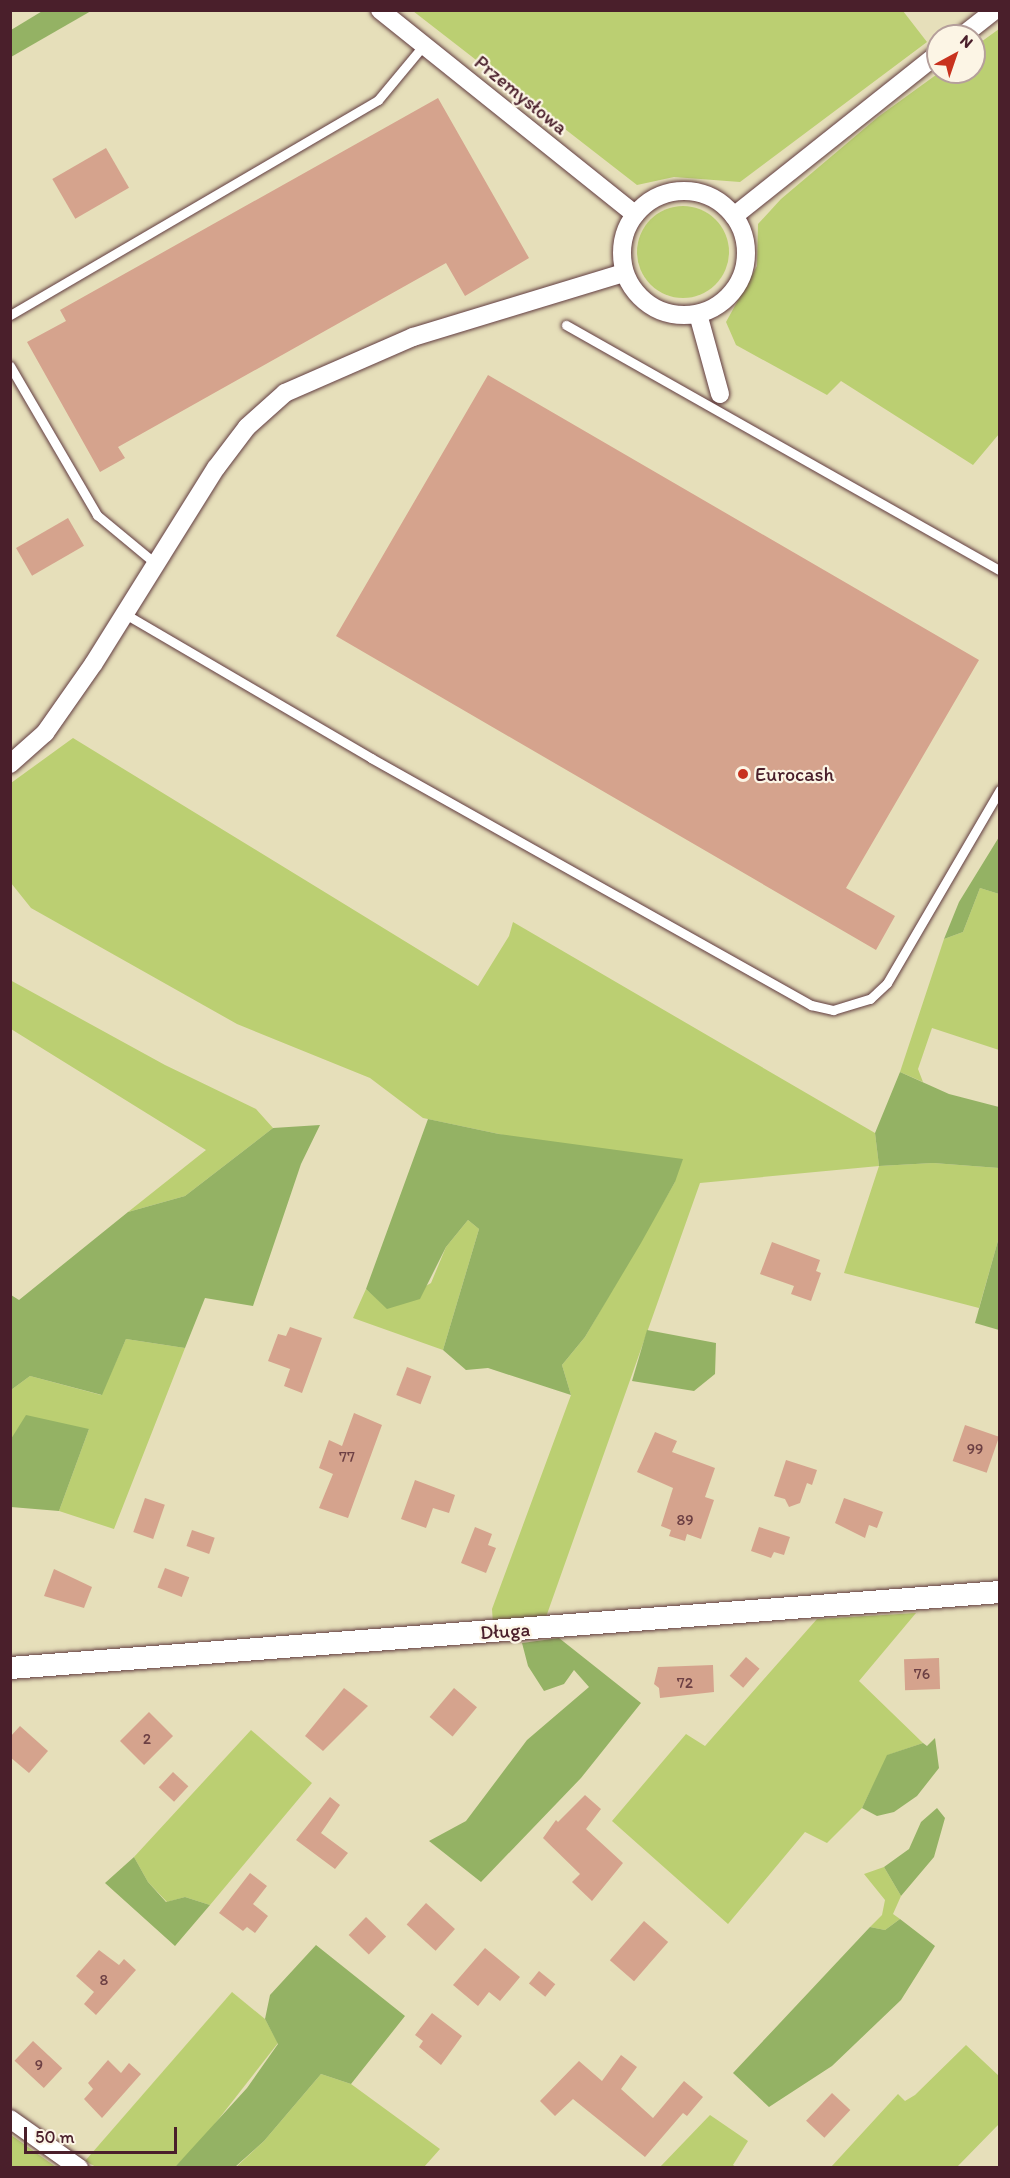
<!DOCTYPE html>
<meta charset="utf-8">
<style>
body{margin:0}
#map{position:relative;width:1010px;height:2178px;overflow:hidden;background:#e6dfba;font-family:Itim,sans-serif}
div>[style]{position:absolute}
.green>*{inset:0;background:#bbcf72}
.round{border-radius:50%}
.forest>*{inset:0;background:#94b264}
.building>*{inset:0;background:#d5a38d;transform-origin:0 0}
.roads{filter:drop-shadow(0 0 2px #613c40) drop-shadow(0 0 2px #613c40)}
.service>*{height:9px;margin:-4.5px;padding:0 4.5px;transform-origin:4.5px;border-radius:4.5px;background:#fff}
.minor>*{height:18px;margin:-9px;padding:0 9px;transform-origin:9px;border-radius:9px;background:#fff}
.minor>.ring{margin:-9px;padding:0;box-sizing:content-box;background:none;border:18px solid #fff;border-radius:50%}
.tertiary>*{height:22px;margin:-11px;padding:0 11px;transform-origin:11px;border-radius:11px;background:#fff}
.dots>*{width:16px;height:16px;translate:-50% -50%;box-sizing:border-box;border:3px solid #fcf5e5;border-radius:50%}
span{translate:-50% -50%;white-space:nowrap;text-align:center;line-height:1.15;-webkit-text-stroke:4.5px #fcf5e5;paint-order:stroke}
.number-label{font-size:16px;color:#6d4044}
.number-label span{-webkit-text-stroke-width:0}
.street-label{font-size:20px;color:#4a1f2b}
.poi-label{font-size:20px;color:#4a1f2b}
.left{translate:0 -50%;text-align:left}
.frame{position:absolute;inset:0;border:12px solid #4a1f2b;pointer-events:none}
.north{position:absolute;left:926px;top:24px;width:60px;height:60px;box-sizing:border-box;background:#fcf5e5;border:2px solid #b59f9b;border-radius:50%;rotate:40deg;font-size:16px;font-weight:700;line-height:24px;text-align:center;color:#4a1f2b}
.north::after{content:'';display:block;margin:auto;width:21px;height:27px;background:#c8321e;clip-path:polygon(50% 0,100% 100%,50% 72%,0 100%)}
.scale{position:absolute;left:24px;top:2127px;width:153px;height:27px;box-sizing:border-box;border:3px solid #4a1f2b;border-top:0;padding-left:8px;font-size:18px;line-height:21px;white-space:nowrap;color:#4a1f2b;-webkit-text-stroke:4px #fcf5e5;paint-order:stroke}
</style>
<div id="map">
<div class="green">
<i style="clip-path:polygon(413px 11px,903px 11px,927px 42px,740px 182px,674px 177px,637px 185px)"></i>
<i style="clip-path:polygon(999px 29px,999px 434px,973px 465px,841px 381px,827px 395px,736px 345px,726px 322px,757px 266px,758px 224px,781px 199px,878px 117px,940px 72px,974px 72px,974px 47px)"></i>
<i class="round" style="left:637px;top:206px;width:92px;height:92px"></i>
<i style="clip-path:polygon(73px 738px,478px 986px,509px 936px,513px 922px,875px 1133px,879px 1166px,933px 1163px,999px 1168px,999px 1237px,979px 1308px,844px 1273px,879px 1166px,700px 1183px,546px 1617px,493px 1624px,492px 1609px,571px 1395px,562px 1365px,585px 1337px,675px 1182px,499px 1134px,423px 1118px,370px 1078px,237px 1024px,31px 908px,11px 883px,11px 783px)"></i>
<i style="clip-path:polygon(980px 888px,999px 894px,999px 1050px,932px 1028px,918px 1069px,923px 1082px,900px 1072px,944px 939px,963px 932px)"></i>
<i style="clip-path:polygon(10px 980px,165px 1065px,256px 1109px,273px 1128px,185px 1196px,128px 1212px,206px 1150px,11px 1029px)"></i>
<i style="clip-path:polygon(468px 1220px,479px 1229px,443px 1350px,353px 1318px,366px 1289px,387px 1308px,431px 1283px,446px 1247px)"></i>
<i style="clip-path:polygon(126px 1339px,185px 1348px,114px 1529px,59px 1511px,89px 1429px,11px 1439px,11px 1390px,30px 1376px,101px 1395px)"></i>
<i style="clip-path:polygon(916px 1613px,859px 1681px,923px 1743px,888px 1755px,862px 1808px,827px 1843px,805px 1832px,728px 1924px,612px 1821px,686px 1734px,705px 1746px,817px 1619px)"></i>
<i style="clip-path:polygon(251px 1730px,312px 1783px,210px 1905px,185px 1897px,167px 1902px,148px 1882px,134px 1857px)"></i>
<i style="clip-path:polygon(884px 1867px,901px 1896px,893px 1914px,900px 1919px,885px 1930px,870px 1927px,882px 1915px,885px 1900px,864px 1874px)"></i>
<i style="clip-path:polygon(232px 1992px,265px 2019px,278px 2043px,203px 2139px,175px 2167px,96px 2167px,85px 2161px)"></i>
<i style="clip-path:polygon(966px 2045px,999px 2076px,999px 2124px,957px 2167px,831px 2167px,898px 2094px,905px 2101px,915px 2095px)"></i>
<i style="clip-path:polygon(321px 2074px,351px 2084px,440px 2149px,424px 2167px,235px 2168px,264px 2141px)"></i>
<i style="clip-path:polygon(710px 2115px,748px 2141px,733px 2165px,736px 2167px,660px 2167px)"></i>
<i style="clip-path:polygon(11px 2135px,56px 2167px,11px 2167px)"></i>
</div>
<div class="forest">
<i style="clip-path:polygon(44px 10px,91px 11px,11px 57px,11px 30px)"></i>
<i style="clip-path:polygon(999px 837px,999px 894px,980px 888px,963px 932px,944px 939px,959px 902px)"></i>
<i style="clip-path:polygon(900px 1072px,949px 1094px,999px 1107px,999px 1168px,933px 1163px,879px 1166px,875px 1133px)"></i>
<i style="clip-path:polygon(428px 1119px,499px 1134px,683px 1159px,675px 1182px,641px 1243px,585px 1337px,562px 1365px,571px 1395px,488px 1368px,466px 1370px,443px 1350px,479px 1229px,468px 1220px,446px 1247px,420px 1299px,387px 1309px,366px 1289px)"></i>
<i style="clip-path:polygon(320px 1125px,301px 1164px,253px 1306px,205px 1298px,185px 1348px,126px 1339px,102px 1395px,30px 1376px,11px 1390px,11px 1295px,19px 1300px,128px 1212px,185px 1196px,273px 1128px)"></i>
<i style="clip-path:polygon(999px 1237px,999px 1330px,975px 1323px)"></i>
<i style="clip-path:polygon(647px 1330px,716px 1343px,715px 1374px,694px 1391px,632px 1381px)"></i>
<i style="clip-path:polygon(26px 1415px,89px 1429px,59px 1511px,11px 1507px,11px 1439px)"></i>
<i style="clip-path:polygon(559px 1638px,641px 1703px,581px 1778px,481px 1882px,429px 1841px,466px 1821px,527px 1740px,589px 1687px,574px 1670px,564px 1684px,544px 1691px,528px 1666px,522px 1643px)"></i>
<i style="clip-path:polygon(935px 1738px,939px 1768px,917px 1796px,894px 1812px,877px 1816px,862px 1808px,887px 1755px,923px 1743px,927px 1746px)"></i>
<i style="clip-path:polygon(937px 1808px,945px 1818px,934px 1857px,901px 1896px,884px 1867px,909px 1849px,921px 1822px)"></i>
<i style="clip-path:polygon(134px 1857px,148px 1882px,166px 1902px,185px 1897px,210px 1905px,175px 1946px,105px 1883px)"></i>
<i style="clip-path:polygon(900px 1919px,935px 1946px,901px 2000px,832px 2066px,769px 2107px,733px 2073px,870px 1927px,885px 1930px)"></i>
<i style="clip-path:polygon(316px 1945px,405px 2016px,351px 2084px,321px 2074px,264px 2141px,235px 2167px,175px 2167px,247px 2088px,278px 2044px,265px 2019px,270px 1995px)"></i>
</div>
<div class="building">
<i style="clip-path:polygon(438px 98px,529px 258px,465px 296px,446px 263px,118px 447px,125px 458px,100px 472px,27px 342px,66px 321px,60px 310px)"></i>
<i style="left:106px;top:148px;width:46px;height:62px;rotate:60deg"></i>
<i style="clip-path:polygon(488px 375px,979px 660px,846px 888px,895px 916px,876px 950px,336px 636px)"></i>
<i style="left:68px;top:518px;width:32px;height:60px;rotate:60deg"></i>
<i style="clip-path:polygon(772px 1242px,820px 1260px,816px 1271px,821px 1273px,811px 1301px,791px 1294px,794px 1286px,760px 1274px)"></i>
<i style="clip-path:polygon(290px 1327px,322px 1338px,302px 1393px,284px 1386px,290px 1369px,268px 1361px,278px 1334px,286px 1336px)"></i>
<i style="left:407px;top:1367px;width:26px;height:30px;rotate:21deg"></i>
<i style="clip-path:polygon(354px 1413px,382px 1425px,348px 1518px,319px 1508px,333px 1474px,319px 1468px,329px 1440px,342px 1446px)"></i>
<i style="left:965px;top:1425px;width:36px;height:38px;rotate:19deg"></i>
<i style="clip-path:polygon(655px 1432px,677px 1441px,672px 1452px,715px 1468px,705px 1497px,714px 1500px,701px 1539px,687px 1534px,685px 1541px,669px 1536px,671px 1530px,661px 1526px,673px 1488px,637px 1472px)"></i>
<i style="clip-path:polygon(786px 1460px,817px 1470px,812px 1485px,807px 1483px,800px 1503px,789px 1507px,785px 1499px,774px 1496px)"></i>
<i style="clip-path:polygon(415px 1480px,455px 1495px,449px 1513px,433px 1508px,426px 1528px,401px 1519px)"></i>
<i style="left:145px;top:1498px;width:21px;height:36px;rotate:19deg"></i>
<i style="clip-path:polygon(844px 1498px,883px 1512px,877px 1528px,869px 1525px,865px 1538px,835px 1523px)"></i>
<i style="clip-path:polygon(475px 1527px,492px 1534px,488px 1545px,496px 1548px,486px 1573px,461px 1563px)"></i>
<i style="clip-path:polygon(759px 1527px,790px 1537px,784px 1555px,774px 1552px,771px 1558px,751px 1551px)"></i>
<i style="left:192px;top:1530px;width:24px;height:17px;rotate:19deg"></i>
<i style="left:165px;top:1568px;width:26px;height:21px;rotate:21deg"></i>
<i style="clip-path:polygon(54px 1569px,92px 1587px,84px 1608px,44px 1596px)"></i>
<i style="left:746px;top:1657px;width:18px;height:25px;rotate:41deg"></i>
<i style="left:939px;top:1658px;width:31px;height:35px;rotate:88deg"></i>
<i style="clip-path:polygon(713px 1665px,714px 1692px,660px 1698px,659px 1688px,654px 1684px,658px 1667px)"></i>
<i style="clip-path:polygon(344px 1688px,368px 1706px,323px 1751px,305px 1736px)"></i>
<i style="left:454px;top:1688px;width:30px;height:38px;rotate:40deg"></i>
<i style="left:149px;top:1712px;width:34px;height:41px;rotate:45deg"></i>
<i style="clip-path:polygon(20px 1726px,48px 1751px,29px 1773px,10px 1757px,10px 1737px)"></i>
<i style="left:173px;top:1772px;width:21px;height:21px;rotate:43deg"></i>
<i style="clip-path:polygon(585px 1795px,601px 1809px,586px 1829px,623px 1863px,592px 1901px,572px 1882px,580px 1874px,543px 1838px,556px 1820px,558px 1822px)"></i>
<i style="clip-path:polygon(330px 1797px,340px 1805px,321px 1833px,348px 1853px,335px 1869px,296px 1840px)"></i>
<i style="clip-path:polygon(250px 1873px,267px 1886px,253px 1904px,268px 1916px,255px 1933px,247px 1927px,243px 1931px,219px 1913px)"></i>
<i style="left:426px;top:1903px;width:39px;height:29px;rotate:42deg"></i>
<i style="left:366px;top:1917px;width:28px;height:25px;rotate:44deg"></i>
<i style="left:644px;top:1921px;width:32px;height:52px;rotate:41deg"></i>
<i style="clip-path:polygon(485px 1948px,520px 1977px,500px 2001px,489px 1992px,478px 2006px,453px 1985px)"></i>
<i style="clip-path:polygon(99px 1950px,119px 1965px,124px 1959px,136px 1970px,96px 2015px,84px 2004px,94px 1992px,76px 1976px)"></i>
<i style="left:539px;top:1971px;width:21px;height:16px;rotate:39deg"></i>
<i style="clip-path:polygon(432px 2013px,462px 2036px,441px 2065px,419px 2047px,423px 2041px,415px 2035px)"></i>
<i style="left:33px;top:2041px;width:40px;height:27px;rotate:43deg"></i>
<i style="clip-path:polygon(621px 2055px,637px 2067px,621px 2089px,653px 2118px,684px 2081px,703px 2097px,687px 2116px,683px 2113px,645px 2157px,573px 2099px,555px 2116px,540px 2101px,579px 2061px,602px 2081px)"></i>
<i style="clip-path:polygon(108px 2060px,121px 2073px,129px 2063px,141px 2074px,102px 2118px,84px 2099px,93px 2089px,88px 2083px)"></i>
<i style="left:832px;top:2093px;width:25px;height:38px;rotate:43deg"></i>
</div>
<div class="roads">
<div class="service">
<i style="left:10px;top:315px;width:426px;rotate:-30.3deg"></i>
<i style="left:378px;top:100px;width:70px;rotate:-50.2deg"></i>
<i style="left:566px;top:325px;width:499px;rotate:29.5deg"></i>
<i style="left:10px;top:366px;width:173px;rotate:59.7deg"></i>
<i style="left:97px;top:515px;width:77px;rotate:39.7deg"></i>
<i style="left:125px;top:614px;width:285px;rotate:30.3deg"></i>
<i style="left:371px;top:758px;width:505px;rotate:29.31deg"></i>
<i style="left:811px;top:1005px;width:23px;rotate:13deg"></i>
<i style="left:833px;top:1010px;width:39px;rotate:-17deg"></i>
<i style="left:870px;top:999px;width:23px;rotate:-43deg"></i>
<i style="left:887px;top:983px;width:224px;rotate:-59.7deg"></i>
</div>
<div class="minor">
<i style="left:380px;top:10px;width:327px;rotate:38.7deg"></i>
<i style="left:962px;top:36px;width:42px;rotate:-38.2deg"></i>
<i class="ring" style="left:622px;top:191px;width:106px;height:106px"></i>
<i style="left:734px;top:216px;width:260px;rotate:-38.5deg"></i>
<i style="left:698px;top:314px;width:83px;rotate:74.6deg"></i>
<i style="left:10px;top:764px;width:47px;rotate:-41.5deg"></i>
<i style="left:45px;top:733px;width:85px;rotate:-55deg"></i>
<i style="left:94px;top:663px;width:230px;rotate:-58deg"></i>
<i style="left:216px;top:468px;width:51px;rotate:-52.9deg"></i>
<i style="left:247px;top:427px;width:51px;rotate:-41.8deg"></i>
<i style="left:285px;top:393px;width:140px;rotate:-23.6deg"></i>
<i style="left:413px;top:337px;width:220px;rotate:-16.9deg"></i>
<i style="left:10px;top:2119px;width:85px;rotate:35.4deg"></i>
</div>
<div class="tertiary">
<i style="left:10px;top:1668px;width:993px;rotate:-4.39deg"></i>
</div>
</div>
<div class="dots">
<i style="left:743px;top:774px;background:#c8321e"></i>
</div>
<div class="number-label">
<span style="left:975px;top:1449px">99</span>
<span style="left:347px;top:1457px">77</span>
<span style="left:685px;top:1520px">89</span>
<span style="left:922px;top:1674px">76</span>
<span style="left:685px;top:1683px">72</span>
<span style="left:147px;top:1739px">2</span>
<span style="left:104px;top:1980px">8</span>
<span style="left:39px;top:2065px">9</span>
</div>
<div class="street-label">
<span style="left:521px;top:95px;rotate:39deg">Przemysłowa</span>
<span style="left:505px;top:1631px;rotate:-4deg">Długa</span>
</div>
<div class="poi-label">
<span class="left" style="left:755px;top:774px">Eurocash</span>
</div>
<div class="frame"></div>
<div class="north">N</div>
<div class="scale">50 m</div>
</div>
